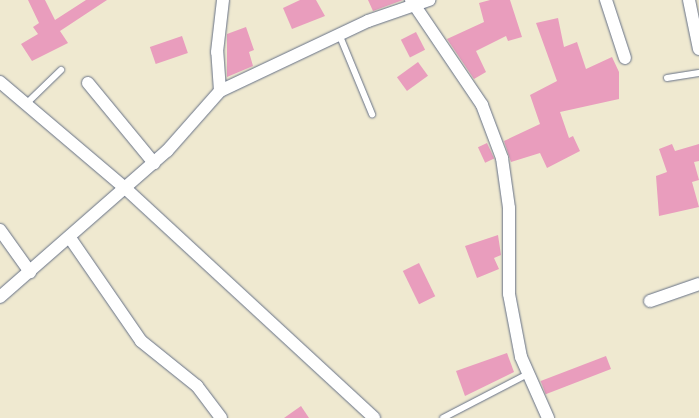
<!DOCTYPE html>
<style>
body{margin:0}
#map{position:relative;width:699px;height:418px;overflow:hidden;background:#efe9d0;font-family:Sriracha,sans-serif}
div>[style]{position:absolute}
.building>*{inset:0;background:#e99dbd;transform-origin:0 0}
.roads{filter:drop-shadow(0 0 1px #657086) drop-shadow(0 0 1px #657086)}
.service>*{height:6px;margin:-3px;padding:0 3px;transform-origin:3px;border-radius:3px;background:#fff}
.minor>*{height:12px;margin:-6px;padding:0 6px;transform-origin:6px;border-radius:6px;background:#fff}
span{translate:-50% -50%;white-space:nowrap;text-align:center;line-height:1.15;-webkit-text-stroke:5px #f7f3e8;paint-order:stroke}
</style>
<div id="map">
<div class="building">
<i style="clip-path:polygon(28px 0,45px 0,55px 20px,86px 0,107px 0,60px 31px,68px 43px,32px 61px,21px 44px,38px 34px,33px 27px,39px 23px)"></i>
<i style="clip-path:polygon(300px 0,316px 0,325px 16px,292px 29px,283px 8px)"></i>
<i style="clip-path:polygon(368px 0,403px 0,373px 11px)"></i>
<i style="clip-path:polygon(490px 0,510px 0,522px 37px,508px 41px,506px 36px,476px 51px,486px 72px,474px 79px,447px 39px,484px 22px,479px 3px)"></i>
<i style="clip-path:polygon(558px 18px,564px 47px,577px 42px,586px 69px,612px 57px,619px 72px,619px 99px,560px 112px,569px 138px,573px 136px,580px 151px,547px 168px,540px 153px,511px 162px,504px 141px,540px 124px,530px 95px,557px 81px,536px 23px)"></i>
<i style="clip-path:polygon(246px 27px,254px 50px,249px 52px,253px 66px,227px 77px,227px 34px)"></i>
<i style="left:416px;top:32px;width:20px;height:17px;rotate:63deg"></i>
<i style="left:182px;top:36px;width:18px;height:34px;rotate:71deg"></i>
<i style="left:418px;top:62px;width:17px;height:26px;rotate:54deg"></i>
<i style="left:487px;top:143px;width:17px;height:10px;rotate:65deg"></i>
<i style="clip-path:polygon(672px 144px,675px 151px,699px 144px,699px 161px,694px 162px,699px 180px,692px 182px,699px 207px,659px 216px,656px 176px,667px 172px,659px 149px)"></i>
<i style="clip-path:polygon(498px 235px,501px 255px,494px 258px,499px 269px,477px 278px,465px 246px)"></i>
<i style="left:419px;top:263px;width:37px;height:18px;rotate:64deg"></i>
<i style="clip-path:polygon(507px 353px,514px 372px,465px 396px,456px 371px)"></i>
<i style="left:606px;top:356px;width:14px;height:70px;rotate:69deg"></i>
<i style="clip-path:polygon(301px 406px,309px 418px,284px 418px)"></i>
</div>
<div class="roads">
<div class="service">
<i style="left:339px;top:34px;width:87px;rotate:67.6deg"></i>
<i style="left:667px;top:78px;width:32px;rotate:-9deg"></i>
<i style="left:26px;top:104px;width:49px;rotate:-44.2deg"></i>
<i style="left:443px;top:418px;width:96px;rotate:-27.4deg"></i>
</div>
<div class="minor">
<i style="left:411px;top:0;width:127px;rotate:55.9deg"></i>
<i style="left:482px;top:105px;width:57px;rotate:69.3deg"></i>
<i style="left:502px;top:158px;width:50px;rotate:82deg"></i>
<i style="left:509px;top:208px;width:86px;rotate:90deg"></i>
<i style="left:509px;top:294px;width:64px;rotate:79.2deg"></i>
<i style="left:521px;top:357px;width:67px;rotate:66.1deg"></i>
<i style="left:606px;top:0;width:61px;rotate:71.9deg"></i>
<i style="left:689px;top:0;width:50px;rotate:78.5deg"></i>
<i style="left:0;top:82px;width:164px;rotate:40.3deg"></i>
<i style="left:125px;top:188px;width:339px;rotate:42.7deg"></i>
<i style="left:88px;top:83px;width:104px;rotate:50.5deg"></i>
<i style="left:220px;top:91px;width:39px;rotate:-94deg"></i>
<i style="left:217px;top:52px;width:52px;rotate:-83.4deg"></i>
<i style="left:0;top:230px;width:52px;rotate:54.5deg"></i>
<i style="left:70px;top:238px;width:125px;rotate:55.4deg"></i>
<i style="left:141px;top:341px;width:72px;rotate:38.8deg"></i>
<i style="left:197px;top:386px;width:40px;rotate:53deg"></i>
<i style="left:0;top:297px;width:222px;rotate:-41.2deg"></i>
<i style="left:167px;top:151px;width:80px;rotate:-48.5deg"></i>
<i style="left:220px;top:91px;width:164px;rotate:-25.3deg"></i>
<i style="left:368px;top:21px;width:65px;rotate:-19deg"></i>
<i style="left:650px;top:301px;width:52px;rotate:-19.1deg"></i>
</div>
</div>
</div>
